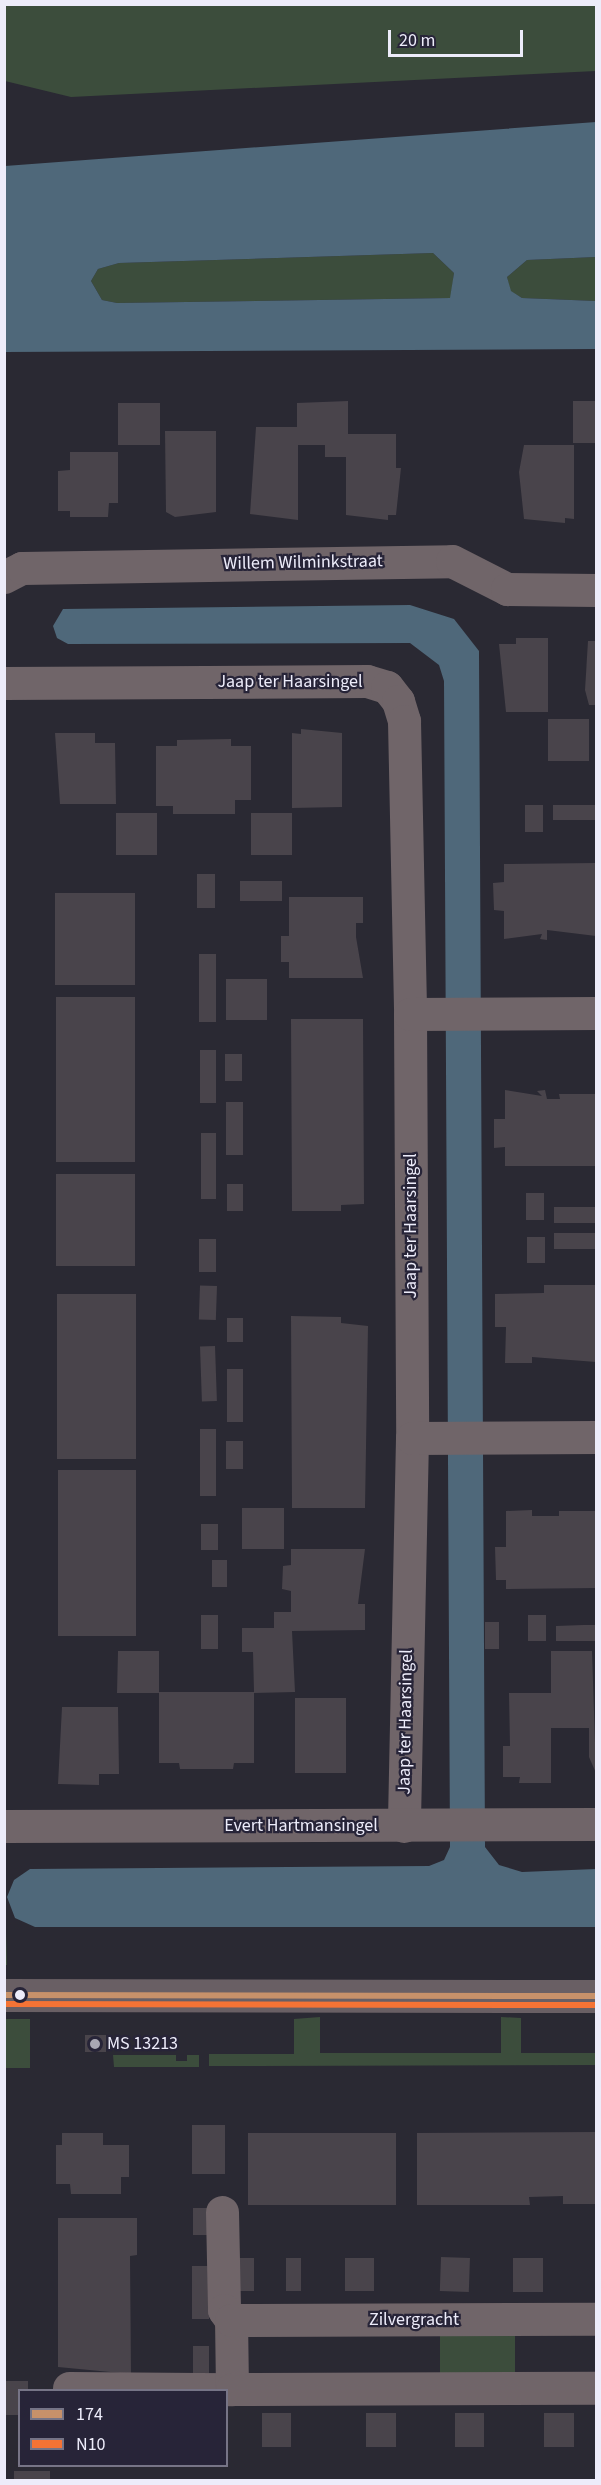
<!DOCTYPE html>
<style>
body{margin:0}
#map{position:relative;width:601px;height:2485px;overflow:hidden;background:#2a2933;font-family:"Source Sans 3",sans-serif}
div>[style]{position:absolute}
.green>*{inset:0;background:#3c4d3c;transform-origin:0 0}
.water>*{inset:0;background:#4f687a}
.building>*{inset:0;background:#49444b;transform-origin:0 0}
.street>*{height:33px;margin:-16.5px;padding:0 16.5px;transform-origin:16.5px;border-radius:16.5px;background:#706569}
.secondary>*{height:33px;margin:-16.5px;padding:0 16.5px;transform-origin:16.5px;border-radius:16.5px;background:#695f64}
.bus-1>*{height:6px;margin:-3px;padding:0 3px;transform-origin:3px;border-radius:3px;background:#c7916a}
.bus-2>*{height:6px;margin:-3px;padding:0 3px;transform-origin:3px;border-radius:3px;background:#f57335}
.dots>*{width:16px;height:16px;translate:-50% -50%;box-sizing:border-box;border:3px solid #272438;border-radius:50%}
span{translate:-50% -50%;white-space:nowrap;text-align:center;line-height:1.15;-webkit-text-stroke:4.5px #272438;paint-order:stroke}
.street-label{font-size:18px;color:#edecfa}
.poi-label{font-size:18px;color:#edecfa}
.left{translate:0 -50%;text-align:left}
.frame{position:absolute;inset:0;border:6px solid #edecfa;pointer-events:none}
.legend{position:absolute;left:18px;top:2389px;width:210px;height:78px;box-sizing:border-box;background:#272438;border:2px solid #767486;margin:0;padding:8px 10px;list-style:none;font-size:18px;color:#edecfa}
.legend li{display:flex;align-items:center;gap:12px;height:30px}
.legend b{width:30px;border:2px solid #767486}
.scale{position:absolute;left:388px;top:30px;width:135px;height:27px;box-sizing:border-box;border:3px solid #edecfa;border-top:0;padding-left:8px;font-size:18px;line-height:21px;white-space:nowrap;color:#edecfa;-webkit-text-stroke:4px #272438;paint-order:stroke}
</style>
<div id="map">
<div class="green">
<i style="clip-path:polygon(5px 4px,596px 5px,596px 71px,71px 97px,5px 81px)"></i>
<i style="clip-path:polygon(433px 253px,454px 273px,451px 298px,117px 303px,102px 300px,91px 281px,98px 269px,119px 263px)"></i>
<i style="clip-path:polygon(596px 257px,596px 301px,522px 298px,510px 291px,507px 277px,527px 260px)"></i>
<i style="clip-path:polygon(4px 1867px,7px 1965px,4px 1965px)"></i>
<i style="clip-path:polygon(320px 2017px,320px 2053px,501px 2053px,501px 2017px,521px 2018px,521px 2053px,596px 2053px,596px 2065px,209px 2066px,209px 2054px,294px 2054px,294px 2019px)"></i>
<i style="left:5px;top:2019px;width:25px;height:49px"></i>
<i style="clip-path:polygon(113px 2055px,176px 2055px,176px 2061px,187px 2061px,187px 2055px,199px 2055px,199px 2067px,114px 2067px)"></i>
<i style="left:440px;top:2333px;width:75px;height:40px"></i>
</div>
<div class="water">
<i style="clip-path:polygon(evenodd,596px 122px,596px 257px,527px 260px,507px 277px,511px 291px,522px 298px,596px 301px,596px 349px,5px 352px,5px 166px,596px 122px,433px 253px,454px 273px,450px 298px,117px 303px,102px 300px,91px 281px,98px 269px,119px 263px,433px 253px)"></i>
<i style="clip-path:polygon(410px 605px,454px 619px,479px 651px,485px 1847px,499px 1865px,522px 1872px,596px 1869px,596px 1927px,35px 1927px,15px 1918px,7px 1897px,14px 1880px,30px 1869px,429px 1866px,444px 1860px,450px 1847px,444px 681px,439px 665px,410px 643px,68px 644px,57px 638px,53px 626px,63px 609px)"></i>
</div>
<div class="building">
<i style="clip-path:polygon(348px 401px,348px 434px,396px 434px,396px 468px,401px 468px,396px 515px,388px 515px,388px 520px,346px 515px,346px 457px,325px 457px,325px 445px,298px 445px,298px 520px,250px 514px,256px 427px,297px 427px,297px 403px)"></i>
<i style="left:573px;top:401px;width:23px;height:42px"></i>
<i style="left:118px;top:403px;width:42px;height:42px"></i>
<i style="clip-path:polygon(165px 431px,216px 431px,216px 512px,175px 517px,166px 512px)"></i>
<i style="clip-path:polygon(524px 445px,574px 445px,574px 519px,565px 518px,565px 523px,524px 519px,519px 472px)"></i>
<i style="clip-path:polygon(70px 452px,118px 452px,118px 503px,109px 503px,108px 517px,70px 517px,70px 511px,58px 511px,58px 471px,70px 470px)"></i>
<i style="clip-path:polygon(516px 638px,548px 638px,548px 712px,506px 712px,499px 644px,516px 644px)"></i>
<i style="clip-path:polygon(588px 641px,596px 641px,596px 705px,589px 705px,585px 690px)"></i>
<i style="left:548px;top:719px;width:41px;height:42px"></i>
<i style="clip-path:polygon(301px 729px,342px 733px,342px 807px,292px 808px,292px 733px,301px 734px)"></i>
<i style="clip-path:polygon(55px 733px,95px 733px,95px 743px,115px 743px,116px 804px,60px 804px)"></i>
<i style="clip-path:polygon(231px 739px,231px 746px,251px 746px,251px 800px,235px 800px,235px 814px,173px 814px,173px 806px,156px 806px,156px 746px,177px 746px,177px 740px)"></i>
<i style="left:525px;top:805px;width:18px;height:27px"></i>
<i style="left:596px;top:805px;width:15px;height:43px;rotate:90deg"></i>
<i style="left:116px;top:813px;width:41px;height:42px"></i>
<i style="left:251px;top:813px;width:41px;height:42px"></i>
<i style="clip-path:polygon(596px 863px,596px 936px,547px 930px,547px 940px,540px 939px,542px 934px,504px 939px,504px 911px,494px 910px,493px 883px,504px 882px,504px 864px)"></i>
<i style="left:215px;top:874px;width:34px;height:18px;rotate:90deg"></i>
<i style="left:240px;top:881px;width:42px;height:20px"></i>
<i style="left:55px;top:893px;width:80px;height:92px"></i>
<i style="clip-path:polygon(289px 897px,363px 897px,363px 923px,356px 923px,356px 937px,363px 978px,289px 978px,289px 962px,281px 962px,281px 936px,289px 936px)"></i>
<i style="left:199px;top:954px;width:17px;height:68px"></i>
<i style="left:226px;top:979px;width:41px;height:41px"></i>
<i style="left:56px;top:997px;width:79px;height:165px"></i>
<i style="clip-path:polygon(291px 1019px,363px 1019px,364px 1204px,341px 1205px,341px 1211px,292px 1211px)"></i>
<i style="left:200px;top:1050px;width:16px;height:53px"></i>
<i style="left:225px;top:1054px;width:17px;height:27px"></i>
<i style="clip-path:polygon(505px 1090px,542px 1096px,537px 1091px,545px 1090px,547px 1099px,560px 1099px,559px 1094px,596px 1094px,596px 1166px,505px 1166px,505px 1147px,494px 1148px,494px 1119px,505px 1119px)"></i>
<i style="left:226px;top:1102px;width:17px;height:53px"></i>
<i style="left:201px;top:1133px;width:15px;height:66px"></i>
<i style="left:56px;top:1174px;width:79px;height:92px"></i>
<i style="left:227px;top:1184px;width:16px;height:27px"></i>
<i style="left:526px;top:1193px;width:18px;height:27px"></i>
<i style="left:554px;top:1207px;width:42px;height:16px"></i>
<i style="left:596px;top:1233px;width:16px;height:42px;rotate:90deg"></i>
<i style="left:527px;top:1237px;width:18px;height:26px"></i>
<i style="left:199px;top:1239px;width:17px;height:33px"></i>
<i style="clip-path:polygon(544px 1285px,596px 1285px,596px 1362px,532px 1357px,532px 1363px,505px 1363px,506px 1327px,495px 1327px,495px 1294px,544px 1293px)"></i>
<i style="left:217px;top:1286px;width:34px;height:17px;rotate:92deg"></i>
<i style="left:57px;top:1294px;width:79px;height:165px"></i>
<i style="clip-path:polygon(291px 1316px,341px 1317px,341px 1323px,368px 1326px,365px 1508px,292px 1508px)"></i>
<i style="left:227px;top:1318px;width:16px;height:24px"></i>
<i style="left:215px;top:1346px;width:55px;height:15px;rotate:88deg"></i>
<i style="left:227px;top:1369px;width:16px;height:53px"></i>
<i style="left:200px;top:1429px;width:16px;height:67px"></i>
<i style="left:226px;top:1441px;width:17px;height:28px"></i>
<i style="left:136px;top:1470px;width:166px;height:78px;rotate:90deg"></i>
<i style="left:242px;top:1508px;width:42px;height:41px"></i>
<i style="clip-path:polygon(532px 1510px,532px 1516px,559px 1516px,559px 1511px,596px 1511px,596px 1588px,506px 1589px,506px 1580px,496px 1580px,495px 1547px,506px 1547px,506px 1511px)"></i>
<i style="left:201px;top:1524px;width:17px;height:26px"></i>
<i style="clip-path:polygon(291px 1549px,365px 1549px,358px 1604px,365px 1604px,365px 1630px,292px 1631px,295px 1692px,254px 1693px,254px 1763px,234px 1763px,233px 1769px,180px 1769px,179px 1763px,159px 1763px,159px 1693px,117px 1693px,118px 1651px,159px 1651px,159px 1692px,254px 1692px,253px 1652px,242px 1652px,242px 1628px,274px 1628px,274px 1612px,291px 1612px,291px 1591px,282px 1589px,283px 1566px,291px 1565px)"></i>
<i style="left:212px;top:1560px;width:15px;height:27px"></i>
<i style="left:201px;top:1615px;width:17px;height:34px"></i>
<i style="left:528px;top:1615px;width:18px;height:26px"></i>
<i style="left:485px;top:1622px;width:14px;height:27px"></i>
<i style="clip-path:polygon(583px 1625px,596px 1625px,596px 1641px,556px 1641px,556px 1626px)"></i>
<i style="clip-path:polygon(551px 1651px,592px 1651px,596px 1773px,589px 1757px,589px 1728px,551px 1728px,551px 1783px,519px 1783px,520px 1777px,503px 1777px,503px 1746px,510px 1746px,509px 1693px,551px 1693px)"></i>
<i style="left:346px;top:1698px;width:75px;height:51px;rotate:90deg"></i>
<i style="clip-path:polygon(62px 1707px,118px 1707px,119px 1774px,99px 1774px,99px 1785px,58px 1784px)"></i>
<i style="left:85px;top:2035px;width:21px;height:17px"></i>
<i style="left:192px;top:2125px;width:33px;height:49px"></i>
<i style="clip-path:polygon(596px 2132px,596px 2204px,563px 2204px,563px 2196px,529px 2197px,530px 2205px,417px 2205px,417px 2133px)"></i>
<i style="clip-path:polygon(62px 2133px,103px 2133px,103px 2145px,129px 2145px,129px 2177px,121px 2177px,121px 2194px,71px 2194px,70px 2184px,56px 2184px,56px 2145px,62px 2145px)"></i>
<i style="left:248px;top:2133px;width:148px;height:72px"></i>
<i style="left:193px;top:2208px;width:15px;height:27px"></i>
<i style="clip-path:polygon(58px 2218px,137px 2218px,137px 2255px,130px 2256px,131px 2374px,58px 2367px)"></i>
<i style="left:441px;top:2257px;width:29px;height:34px;rotate:2deg"></i>
<i style="left:239px;top:2258px;width:15px;height:33px"></i>
<i style="left:286px;top:2258px;width:15px;height:33px"></i>
<i style="left:345px;top:2258px;width:29px;height:33px"></i>
<i style="left:513px;top:2258px;width:30px;height:34px"></i>
<i style="left:192px;top:2266px;width:17px;height:53px"></i>
<i style="left:193px;top:2346px;width:16px;height:27px"></i>
<i style="clip-path:polygon(4px 2381px,28px 2381px,28px 2390px,20px 2390px,20px 2415px,4px 2415px)"></i>
<i style="left:262px;top:2413px;width:29px;height:34px"></i>
<i style="left:366px;top:2413px;width:30px;height:34px"></i>
<i style="left:455px;top:2413px;width:29px;height:34px"></i>
<i style="left:544px;top:2413px;width:30px;height:34px"></i>
<i style="left:14px;top:2471px;width:36px;height:9px"></i>
</div>
<div class="street">
<i style="left:4px;top:577px;width:20px;rotate:-27deg"></i>
<i style="left:22px;top:568px;width:430px;rotate:-0.9deg"></i>
<i style="left:452px;top:561px;width:62px;rotate:27deg"></i>
<i style="left:507px;top:589px;width:89px;rotate:0.6deg"></i>
<i style="left:4px;top:683px;width:363px;rotate:-0.3deg"></i>
<i style="left:367px;top:681px;width:21px;rotate:17deg"></i>
<i style="left:387px;top:687px;width:18px;rotate:52deg"></i>
<i style="left:398px;top:701px;width:21px;rotate:73deg"></i>
<i style="left:404px;top:721px;width:293px;rotate:88.8deg"></i>
<i style="left:410px;top:1014px;width:424px;rotate:89.7deg"></i>
<i style="left:412px;top:1438px;width:388px;rotate:91.2deg"></i>
<i style="left:410px;top:1014px;width:186px;rotate:-0.3deg"></i>
<i style="left:412px;top:1438px;width:184px;rotate:-0.3deg"></i>
<i style="left:4px;top:1826px;width:592px;rotate:-0.19deg"></i>
<i style="left:222px;top:2212px;width:98px;rotate:88.8deg"></i>
<i style="left:224px;top:2310px;width:12px;rotate:55deg"></i>
<i style="left:69px;top:2388px;width:163px;rotate:0.4deg"></i>
<i style="left:232px;top:2389px;width:69px;rotate:-90.8deg"></i>
<i style="left:231px;top:2320px;width:365px;rotate:-0.2deg"></i>
<i style="left:232px;top:2389px;width:364px;rotate:-0.2deg"></i>
</div>
<div class="secondary">
<i style="left:4px;top:1995px;width:592px;rotate:0.1deg"></i>
</div>
<div class="bus-1">
<i style="left:4px;top:1995px;width:592px;rotate:0.1deg"></i>
</div>
<div class="bus-2">
<i style="left:4px;top:2004px;width:592px;rotate:0.1deg"></i>
</div>
<div class="dots">
<i style="left:20px;top:1995px;background:#edecfa"></i>
<i style="left:95px;top:2044px;background:#a9a8b4"></i>
</div>
<div class="street-label">
<span style="left:303px;top:563px;rotate:-1deg">Willem Wilminkstraat</span>
<span style="left:290px;top:682px">Jaap ter Haarsingel</span>
<span style="left:411px;top:1226px;rotate:-90deg">Jaap ter Haarsingel</span>
<span style="left:406px;top:1722px;rotate:-89deg">Jaap ter Haarsingel</span>
<span style="left:301px;top:1826px">Evert Hartmansingel</span>
<span style="left:414px;top:2320px">Zilvergracht</span>
</div>
<div class="poi-label">
<span class="left" style="left:107px;top:2044px">MS 13213</span>
</div>
<div class="frame"></div>
<ul class="legend">
<li><b style="height:8px;background:#c7916a"></b>174</li>
<li><b style="height:8px;background:#f57335"></b>N10</li>
</ul>
<div class="scale">20 m</div>
</div>
